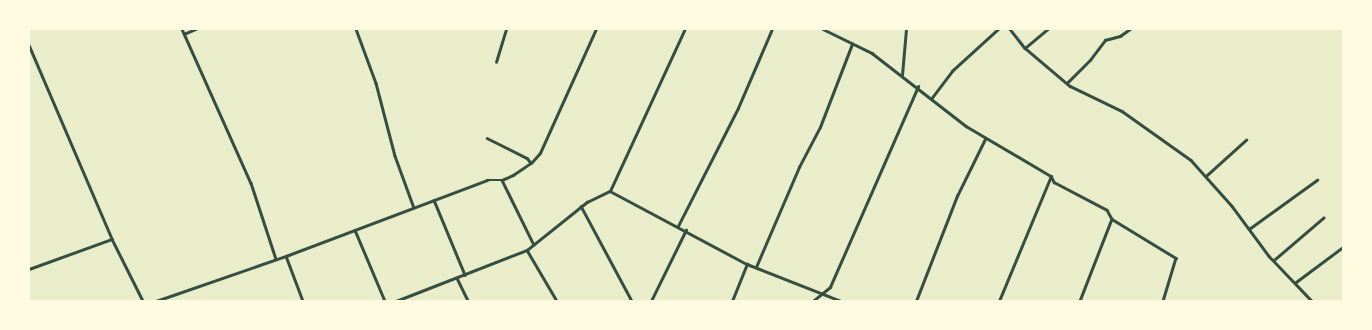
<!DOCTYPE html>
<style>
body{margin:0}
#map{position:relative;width:1372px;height:330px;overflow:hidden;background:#e9edc9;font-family:Cabin,sans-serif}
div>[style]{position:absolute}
.minor>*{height:2.5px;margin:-1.25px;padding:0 1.25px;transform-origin:1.25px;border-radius:1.25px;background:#344e41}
span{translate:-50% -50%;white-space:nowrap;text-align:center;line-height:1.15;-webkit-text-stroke:3px #fefae0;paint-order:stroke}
.frame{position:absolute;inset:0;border:30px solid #fefae0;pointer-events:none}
</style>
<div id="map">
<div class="minor">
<i style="left:182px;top:29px;width:169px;rotate:65.9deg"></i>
<i style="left:251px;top:183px;width:80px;rotate:71.8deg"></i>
<i style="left:356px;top:29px;width:58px;rotate:69.7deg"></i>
<i style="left:376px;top:83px;width:75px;rotate:75.4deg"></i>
<i style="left:395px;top:156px;width:55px;rotate:69.9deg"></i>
<i style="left:823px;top:29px;width:55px;rotate:26.1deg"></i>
<i style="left:872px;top:53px;width:119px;rotate:37.8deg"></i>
<i style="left:966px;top:126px;width:99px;rotate:30.5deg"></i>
<i style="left:1010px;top:29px;width:24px;rotate:52deg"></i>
<i style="left:1025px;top:48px;width:59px;rotate:40.2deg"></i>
<i style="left:1070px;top:86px;width:58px;rotate:25.7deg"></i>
<i style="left:1122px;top:111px;width:85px;rotate:35.4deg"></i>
<i style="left:1191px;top:160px;width:62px;rotate:48.3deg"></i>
<i style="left:1232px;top:206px;width:62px;rotate:53.5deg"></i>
<i style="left:1269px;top:256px;width:62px;rotate:46.3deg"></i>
<i style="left:184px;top:34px;width:13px;rotate:-23deg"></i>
<i style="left:29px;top:45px;width:211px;rotate:66.8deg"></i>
<i style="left:112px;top:239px;width:69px;rotate:63.4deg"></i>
<i style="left:1025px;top:48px;width:30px;rotate:-40deg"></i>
<i style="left:496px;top:62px;width:34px;rotate:-73deg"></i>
<i style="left:902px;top:75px;width:46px;rotate:-85deg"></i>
<i style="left:1067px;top:83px;width:33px;rotate:-45deg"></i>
<i style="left:1090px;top:60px;width:25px;rotate:-53deg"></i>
<i style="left:1105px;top:40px;width:16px;rotate:-15deg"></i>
<i style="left:1120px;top:36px;width:12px;rotate:-35deg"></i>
<i style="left:931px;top:99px;width:35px;rotate:-53deg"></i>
<i style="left:952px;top:71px;width:62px;rotate:-42.4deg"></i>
<i style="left:487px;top:138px;width:45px;rotate:26.6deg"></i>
<i style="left:527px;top:158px;width:6px;rotate:51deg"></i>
<i style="left:1051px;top:176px;width:7px;rotate:63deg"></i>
<i style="left:1054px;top:182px;width:60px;rotate:27.8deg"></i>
<i style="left:1107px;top:210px;width:10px;rotate:61deg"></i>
<i style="left:1112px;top:219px;width:88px;rotate:111.3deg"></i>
<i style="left:1206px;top:176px;width:54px;rotate:-42deg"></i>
<i style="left:502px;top:180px;width:72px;rotate:63.8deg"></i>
<i style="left:610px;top:191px;width:155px;rotate:28.1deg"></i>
<i style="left:747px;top:264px;width:101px;rotate:21.5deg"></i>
<i style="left:610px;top:191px;width:179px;rotate:-65.2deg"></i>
<i style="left:434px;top:200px;width:81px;rotate:67.5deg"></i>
<i style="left:581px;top:206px;width:108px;rotate:61.8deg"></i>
<i style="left:1112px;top:219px;width:75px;rotate:31.4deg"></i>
<i style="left:1176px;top:258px;width:45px;rotate:106.8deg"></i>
<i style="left:678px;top:226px;width:132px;rotate:-63deg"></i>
<i style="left:738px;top:108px;width:86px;rotate:-66.7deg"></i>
<i style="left:1249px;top:229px;width:84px;rotate:-35.8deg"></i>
<i style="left:355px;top:230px;width:77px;rotate:67.1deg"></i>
<i style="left:527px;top:250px;width:59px;rotate:59.5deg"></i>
<i style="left:286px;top:256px;width:48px;rotate:69.3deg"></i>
<i style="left:1274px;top:260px;width:65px;rotate:-40.6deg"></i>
<i style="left:756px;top:267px;width:109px;rotate:-66.7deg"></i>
<i style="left:799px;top:167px;width:45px;rotate:-62.3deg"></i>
<i style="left:820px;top:127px;width:89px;rotate:-68.9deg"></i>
<i style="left:29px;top:269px;width:88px;rotate:-19.9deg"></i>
<i style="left:457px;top:278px;width:25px;rotate:64deg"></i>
<i style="left:1296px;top:282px;width:59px;rotate:-36.7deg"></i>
<i style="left:156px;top:301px;width:138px;rotate:-19.1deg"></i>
<i style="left:286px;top:256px;width:215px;rotate:-20.7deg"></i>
<i style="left:487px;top:180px;width:15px"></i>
<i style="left:502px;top:180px;width:12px;rotate:-24deg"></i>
<i style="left:513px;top:175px;width:22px;rotate:-34deg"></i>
<i style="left:531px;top:163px;width:13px;rotate:-48deg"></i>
<i style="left:540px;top:153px;width:136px;rotate:-65.7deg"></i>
<i style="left:396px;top:301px;width:141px;rotate:-21.3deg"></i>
<i style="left:527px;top:250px;width:77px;rotate:-38.7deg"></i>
<i style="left:587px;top:202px;width:25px;rotate:-26deg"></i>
<i style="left:651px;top:301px;width:79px;rotate:-63.8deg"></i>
<i style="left:732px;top:301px;width:40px;rotate:-68deg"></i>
<i style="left:813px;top:301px;width:22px;rotate:-39deg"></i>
<i style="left:830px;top:287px;width:219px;rotate:-66.3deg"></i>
<i style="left:916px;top:301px;width:113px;rotate:-68.7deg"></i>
<i style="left:957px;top:196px;width:64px;rotate:-63.8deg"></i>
<i style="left:999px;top:301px;width:135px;rotate:-67.4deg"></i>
</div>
<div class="frame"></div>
</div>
